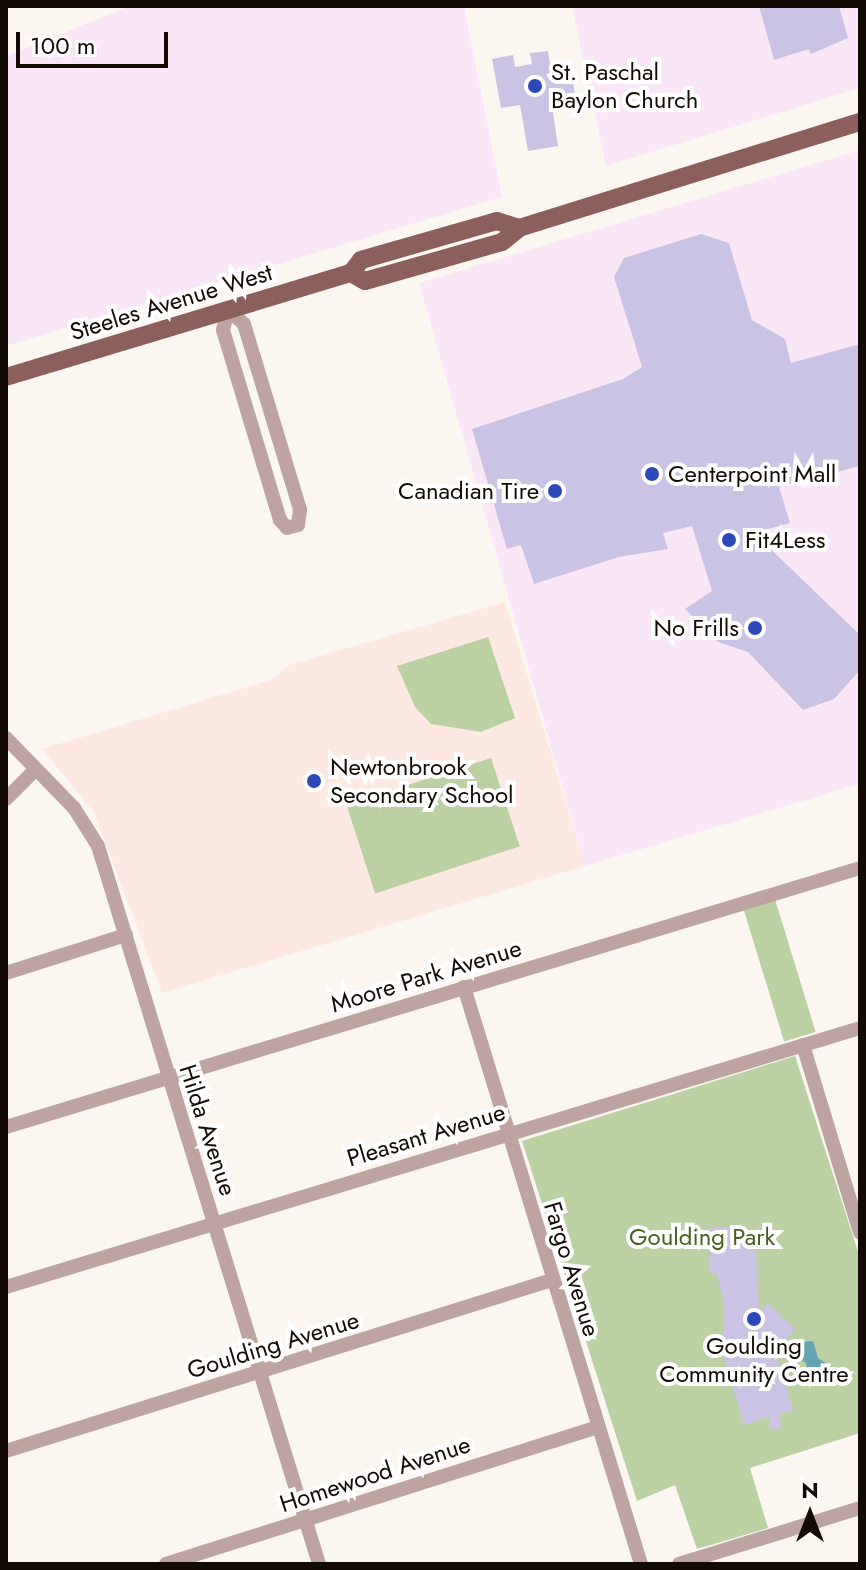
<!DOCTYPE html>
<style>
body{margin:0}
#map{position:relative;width:866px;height:1570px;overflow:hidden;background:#fcf6f1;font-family:Jost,sans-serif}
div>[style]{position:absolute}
.commercial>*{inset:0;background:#f9e7f8}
.education>*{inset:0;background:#fde8e2}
.green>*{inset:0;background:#bbd1a4;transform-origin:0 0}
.water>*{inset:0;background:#65a5b3}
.building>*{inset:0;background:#cbc3e4}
.minor>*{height:14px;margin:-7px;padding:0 7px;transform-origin:7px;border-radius:7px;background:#bea4a1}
.major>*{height:18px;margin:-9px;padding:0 9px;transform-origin:9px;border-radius:9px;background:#8b5f5b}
.dots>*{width:22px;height:22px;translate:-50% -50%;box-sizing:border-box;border:4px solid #fff;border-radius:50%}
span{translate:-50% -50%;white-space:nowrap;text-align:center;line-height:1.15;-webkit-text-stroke:8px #fff;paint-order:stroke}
.poi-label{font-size:24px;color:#130a03}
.left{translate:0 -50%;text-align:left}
.right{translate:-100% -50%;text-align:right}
.street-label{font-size:24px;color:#130a03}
.park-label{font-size:24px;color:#46601e}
.frame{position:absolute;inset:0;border:8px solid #130a03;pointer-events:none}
.north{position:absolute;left:770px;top:1474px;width:80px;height:80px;-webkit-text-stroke:6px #fff;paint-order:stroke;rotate:0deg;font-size:22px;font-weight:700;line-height:32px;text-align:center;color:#130a03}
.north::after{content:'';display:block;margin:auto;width:28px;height:36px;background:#130a03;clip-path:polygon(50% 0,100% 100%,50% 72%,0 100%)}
.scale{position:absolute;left:16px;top:32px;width:152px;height:36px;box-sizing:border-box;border:4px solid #130a03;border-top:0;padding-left:10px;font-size:24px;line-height:28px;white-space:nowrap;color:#130a03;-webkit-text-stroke:6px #fff;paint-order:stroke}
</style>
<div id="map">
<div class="commercial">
<i style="clip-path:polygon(130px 6px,464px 6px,502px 197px,6px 346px,6px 56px)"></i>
<i style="clip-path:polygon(572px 6px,860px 6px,860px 88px,606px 166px)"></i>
<i style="clip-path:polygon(860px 150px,860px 784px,585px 866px,419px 283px)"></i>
</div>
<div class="education">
<i style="clip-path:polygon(505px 602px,585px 866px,162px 993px,94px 812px,42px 749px,271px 680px,289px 665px)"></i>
</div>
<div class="green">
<i style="clip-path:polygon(488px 637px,515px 718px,481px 732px,431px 724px,415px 707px,397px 666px)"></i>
<i style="left:491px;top:758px;width:93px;height:152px;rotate:72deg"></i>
<i style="left:775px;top:899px;width:139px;height:33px;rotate:73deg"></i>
<i style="clip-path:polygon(795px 1056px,860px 1258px,860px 1433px,750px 1468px,768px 1528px,697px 1549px,675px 1485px,637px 1501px,522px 1141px)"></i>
</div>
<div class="water">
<i style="clip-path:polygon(813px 1341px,818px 1358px,835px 1369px,831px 1379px,810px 1380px,806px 1363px,791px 1354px,802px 1342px)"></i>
</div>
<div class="building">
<i style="clip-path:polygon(759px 6px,839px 6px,848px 38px,811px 54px,809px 49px,774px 60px)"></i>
<i style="clip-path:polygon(548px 51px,551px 71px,571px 68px,576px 102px,552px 106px,558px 146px,528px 151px,520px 105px,501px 108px,492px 59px,513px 55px,515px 67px,532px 64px,530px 53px)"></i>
<i style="clip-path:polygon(701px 234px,729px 243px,752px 320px,785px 339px,791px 363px,860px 344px,860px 466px,779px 487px,790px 523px,754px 533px,860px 635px,860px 670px,834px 699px,803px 710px,748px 652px,718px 642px,685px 609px,712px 591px,692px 526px,663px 533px,668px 549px,619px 557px,534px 584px,521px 545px,507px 549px,472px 429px,623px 379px,642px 367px,614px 277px,624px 258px)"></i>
<i style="clip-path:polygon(742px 1227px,756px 1253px,759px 1313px,768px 1303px,795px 1329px,775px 1351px,793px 1410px,780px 1414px,781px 1428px,770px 1429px,769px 1417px,744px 1425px,717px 1335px,724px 1333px,723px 1300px,717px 1274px,710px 1274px,709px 1228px)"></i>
</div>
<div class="minor">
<i style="left:228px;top:310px;width:21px;rotate:41deg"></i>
<i style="left:244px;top:324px;width:194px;rotate:73.2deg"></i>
<i style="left:300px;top:510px;width:15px;rotate:98deg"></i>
<i style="left:298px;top:525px;width:11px;rotate:165deg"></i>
<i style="left:287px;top:528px;width:11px;rotate:-131deg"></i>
<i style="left:280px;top:520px;width:198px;rotate:-106.7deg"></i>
<i style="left:223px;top:330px;width:21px;rotate:-76deg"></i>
<i style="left:6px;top:738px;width:98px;rotate:45.8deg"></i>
<i style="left:74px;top:808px;width:45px;rotate:57.7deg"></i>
<i style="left:98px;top:846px;width:751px;rotate:72.89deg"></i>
<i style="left:6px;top:799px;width:41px;rotate:-45deg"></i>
<i style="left:6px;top:973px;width:126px;rotate:-17.6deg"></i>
<i style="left:464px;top:987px;width:604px;rotate:72.95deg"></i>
<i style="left:803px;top:1045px;width:196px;rotate:73.1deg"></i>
<i style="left:6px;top:1127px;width:892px;rotate:-16.87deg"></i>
<i style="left:6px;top:1287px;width:892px;rotate:-16.87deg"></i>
<i style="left:6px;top:1451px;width:572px;rotate:-17.39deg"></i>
<i style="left:166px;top:1564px;width:453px;rotate:-17.6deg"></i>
<i style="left:679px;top:1564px;width:189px;rotate:-17.2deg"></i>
</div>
<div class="major">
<i style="left:351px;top:273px;width:16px;rotate:30deg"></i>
<i style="left:365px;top:281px;width:142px;rotate:-15.9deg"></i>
<i style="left:502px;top:242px;width:22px;rotate:-39deg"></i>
<i style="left:519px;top:228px;width:357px;rotate:-17.3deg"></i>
<i style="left:6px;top:377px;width:360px;rotate:-16.8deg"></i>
<i style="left:351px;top:273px;width:16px;rotate:-52deg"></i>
<i style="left:361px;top:260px;width:141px;rotate:-16deg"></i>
<i style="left:497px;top:221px;width:23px;rotate:18deg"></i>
</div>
<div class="dots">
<i style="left:535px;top:86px;background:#2d48b9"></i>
<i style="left:652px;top:474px;background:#2d48b9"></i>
<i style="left:555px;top:491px;background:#2d48b9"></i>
<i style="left:729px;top:540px;background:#2d48b9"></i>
<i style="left:755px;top:628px;background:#2d48b9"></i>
<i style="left:314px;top:781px;background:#2d48b9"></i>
<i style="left:754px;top:1319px;background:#2d48b9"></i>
</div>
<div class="poi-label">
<span class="left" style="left:551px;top:86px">St. Paschal<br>Baylon Church</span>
<span class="left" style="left:668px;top:474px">Centerpoint Mall</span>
<span class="right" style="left:539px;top:491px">Canadian Tire</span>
<span class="left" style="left:745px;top:540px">Fit4Less</span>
<span class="right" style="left:739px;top:628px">No Frills</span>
<span class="left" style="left:330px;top:781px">Newtonbrook<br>Secondary School</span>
<span style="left:754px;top:1360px">Goulding<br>Community Centre</span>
</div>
<div class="street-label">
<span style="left:171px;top:302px;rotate:-17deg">Steeles Avenue West</span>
<span style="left:426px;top:976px;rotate:-17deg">Moore Park Avenue</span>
<span style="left:208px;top:1130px;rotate:72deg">Hilda Avenue</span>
<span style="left:426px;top:1135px;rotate:-17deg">Pleasant Avenue</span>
<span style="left:572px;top:1269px;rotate:73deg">Fargo Avenue</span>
<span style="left:273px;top:1345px;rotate:-17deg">Goulding Avenue</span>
<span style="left:375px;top:1474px;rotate:-18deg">Homewood Avenue</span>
</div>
<div class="park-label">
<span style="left:702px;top:1237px">Goulding Park</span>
</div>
<div class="frame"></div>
<div class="north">N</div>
<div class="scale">100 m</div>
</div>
